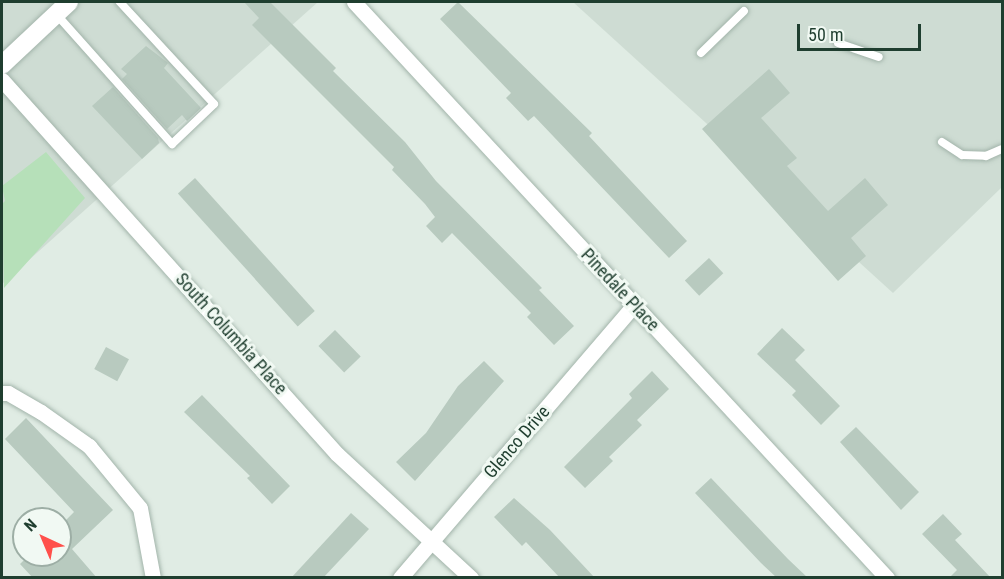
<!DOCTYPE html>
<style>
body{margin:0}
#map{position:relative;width:1004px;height:579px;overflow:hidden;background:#e0ece4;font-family:"Roboto Condensed",sans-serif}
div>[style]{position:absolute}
.built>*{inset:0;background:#cedcd3}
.green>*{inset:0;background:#b6e0b9}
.building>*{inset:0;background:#b8cabf;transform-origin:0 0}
.roads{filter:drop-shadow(0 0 2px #a2b4aa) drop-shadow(0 0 2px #a2b4aa)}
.lane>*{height:8px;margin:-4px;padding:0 4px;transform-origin:4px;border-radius:4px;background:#fff}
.street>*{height:15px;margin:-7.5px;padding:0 7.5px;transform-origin:7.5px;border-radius:7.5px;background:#fff}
.secondary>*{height:18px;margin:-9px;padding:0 9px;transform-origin:9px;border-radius:9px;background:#fff}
span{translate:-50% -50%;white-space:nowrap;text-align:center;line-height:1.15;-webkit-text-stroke:6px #f1f9f3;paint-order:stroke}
.street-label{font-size:18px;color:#1f3e2f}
.frame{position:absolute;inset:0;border:3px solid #1f3e2f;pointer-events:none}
.north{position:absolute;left:12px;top:507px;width:60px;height:60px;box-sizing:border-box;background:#f1f9f3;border:2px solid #9daea5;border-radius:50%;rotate:316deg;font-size:16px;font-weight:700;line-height:24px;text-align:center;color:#1f3e2f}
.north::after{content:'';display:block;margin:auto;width:21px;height:27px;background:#ff504b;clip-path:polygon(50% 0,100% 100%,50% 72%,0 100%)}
.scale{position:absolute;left:797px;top:24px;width:124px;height:27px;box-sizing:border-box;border:3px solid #1f3e2f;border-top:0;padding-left:8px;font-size:18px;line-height:21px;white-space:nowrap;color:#1f3e2f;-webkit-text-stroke:4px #f1f9f3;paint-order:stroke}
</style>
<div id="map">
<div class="built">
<i style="clip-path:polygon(2px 2px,318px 2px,2px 284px)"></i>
<i style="clip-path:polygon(573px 2px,1002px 2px,1002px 187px,893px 293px)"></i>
</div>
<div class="green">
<i style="clip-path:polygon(46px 152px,85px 198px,4px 288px,2px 204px,5px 201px,2px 186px)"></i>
</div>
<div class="building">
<i style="clip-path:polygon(244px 2px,270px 2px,336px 68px,333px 71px,405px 142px,436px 181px,542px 288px,539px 290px,574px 326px,554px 345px,527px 317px,531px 313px,452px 233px,442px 243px,426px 226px,435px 217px,425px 204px,392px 170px,394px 167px,252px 25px,259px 18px)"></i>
<i style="clip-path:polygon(458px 2px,592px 133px,589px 136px,687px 241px,669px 258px,534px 116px,528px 121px,506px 98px,511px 93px,440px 19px)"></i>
<i style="clip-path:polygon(146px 46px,168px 63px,164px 68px,201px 108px,187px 121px,182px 115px,167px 129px,122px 79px,127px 74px,121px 69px)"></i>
<i style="clip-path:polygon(769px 69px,790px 93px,761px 118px,797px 158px,787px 166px,828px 211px,865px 178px,888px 205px,851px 238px,866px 256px,838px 281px,702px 129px)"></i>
<i style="clip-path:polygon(113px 87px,158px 138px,159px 143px,142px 159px,92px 106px)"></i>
<i style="left:195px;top:178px;width:179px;height:23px;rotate:48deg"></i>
<i style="left:709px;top:258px;width:21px;height:33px;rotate:47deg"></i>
<i style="clip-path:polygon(782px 328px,805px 350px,795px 360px,840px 406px,821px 425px,792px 395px,796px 391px,757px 354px)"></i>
<i style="left:335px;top:330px;width:37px;height:23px;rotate:46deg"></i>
<i style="left:106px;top:347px;width:26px;height:25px;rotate:28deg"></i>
<i style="clip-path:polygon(484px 361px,504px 381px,415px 481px,396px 462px,426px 433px,458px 386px)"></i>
<i style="clip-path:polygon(652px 371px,669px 389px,637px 420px,642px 425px,609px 457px,613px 461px,585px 488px,564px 467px,632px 398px,629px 394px)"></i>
<i style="clip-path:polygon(202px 395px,290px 486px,272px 504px,247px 478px,250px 476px,184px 412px)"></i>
<i style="clip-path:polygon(26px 418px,113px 510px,72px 549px,97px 578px,33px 578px,20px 564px,29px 555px,60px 555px,60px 526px,74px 512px,5px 439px)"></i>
<i style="clip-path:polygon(856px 427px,919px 492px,901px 510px,840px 442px)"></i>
<i style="clip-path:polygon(711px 478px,788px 559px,808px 578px,777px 578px,761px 563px,695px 493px)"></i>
<i style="clip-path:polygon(514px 498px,550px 530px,595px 578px,560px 578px,526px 542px,522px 546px,494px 517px)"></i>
<i style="clip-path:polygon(351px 513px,369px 529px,323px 578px,291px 578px)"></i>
<i style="clip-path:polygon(943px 514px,962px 534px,955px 540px,991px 578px,949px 578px,957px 570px,922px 534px)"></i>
</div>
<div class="roads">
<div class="lane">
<i style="left:57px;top:15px;width:173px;rotate:48.3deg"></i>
<i style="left:172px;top:144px;width:58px;rotate:-43.6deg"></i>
<i style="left:214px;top:104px;width:139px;rotate:-132.7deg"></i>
<i style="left:838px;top:43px;width:43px;rotate:18.9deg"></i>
<i style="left:701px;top:53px;width:60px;rotate:-44.3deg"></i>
<i style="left:942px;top:142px;width:24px;rotate:33deg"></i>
<i style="left:962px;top:155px;width:24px;rotate:2deg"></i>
<i style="left:986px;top:156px;width:17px;rotate:-24deg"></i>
</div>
<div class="street">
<i style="left:354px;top:2px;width:785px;rotate:47.22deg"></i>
<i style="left:2px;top:80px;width:502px;rotate:48.15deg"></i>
<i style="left:337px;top:454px;width:183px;rotate:42.8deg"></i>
<i style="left:2px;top:393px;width:6px"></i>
<i style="left:8px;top:393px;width:38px;rotate:30deg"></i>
<i style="left:41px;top:412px;width:59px;rotate:35.3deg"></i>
<i style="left:89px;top:446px;width:80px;rotate:50.6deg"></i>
<i style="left:140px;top:508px;width:71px;rotate:79.5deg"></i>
<i style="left:400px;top:578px;width:360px;rotate:-49.4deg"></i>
</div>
<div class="secondary">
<i style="left:2px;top:65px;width:92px;rotate:-43.2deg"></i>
</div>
</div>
<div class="street-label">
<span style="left:620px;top:290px;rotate:47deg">Pinedale Place</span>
<span style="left:231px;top:334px;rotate:48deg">South Columbia Place</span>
<span style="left:517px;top:442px;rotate:-49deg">Glenco Drive</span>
</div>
<div class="frame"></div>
<div class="north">N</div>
<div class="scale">50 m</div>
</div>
